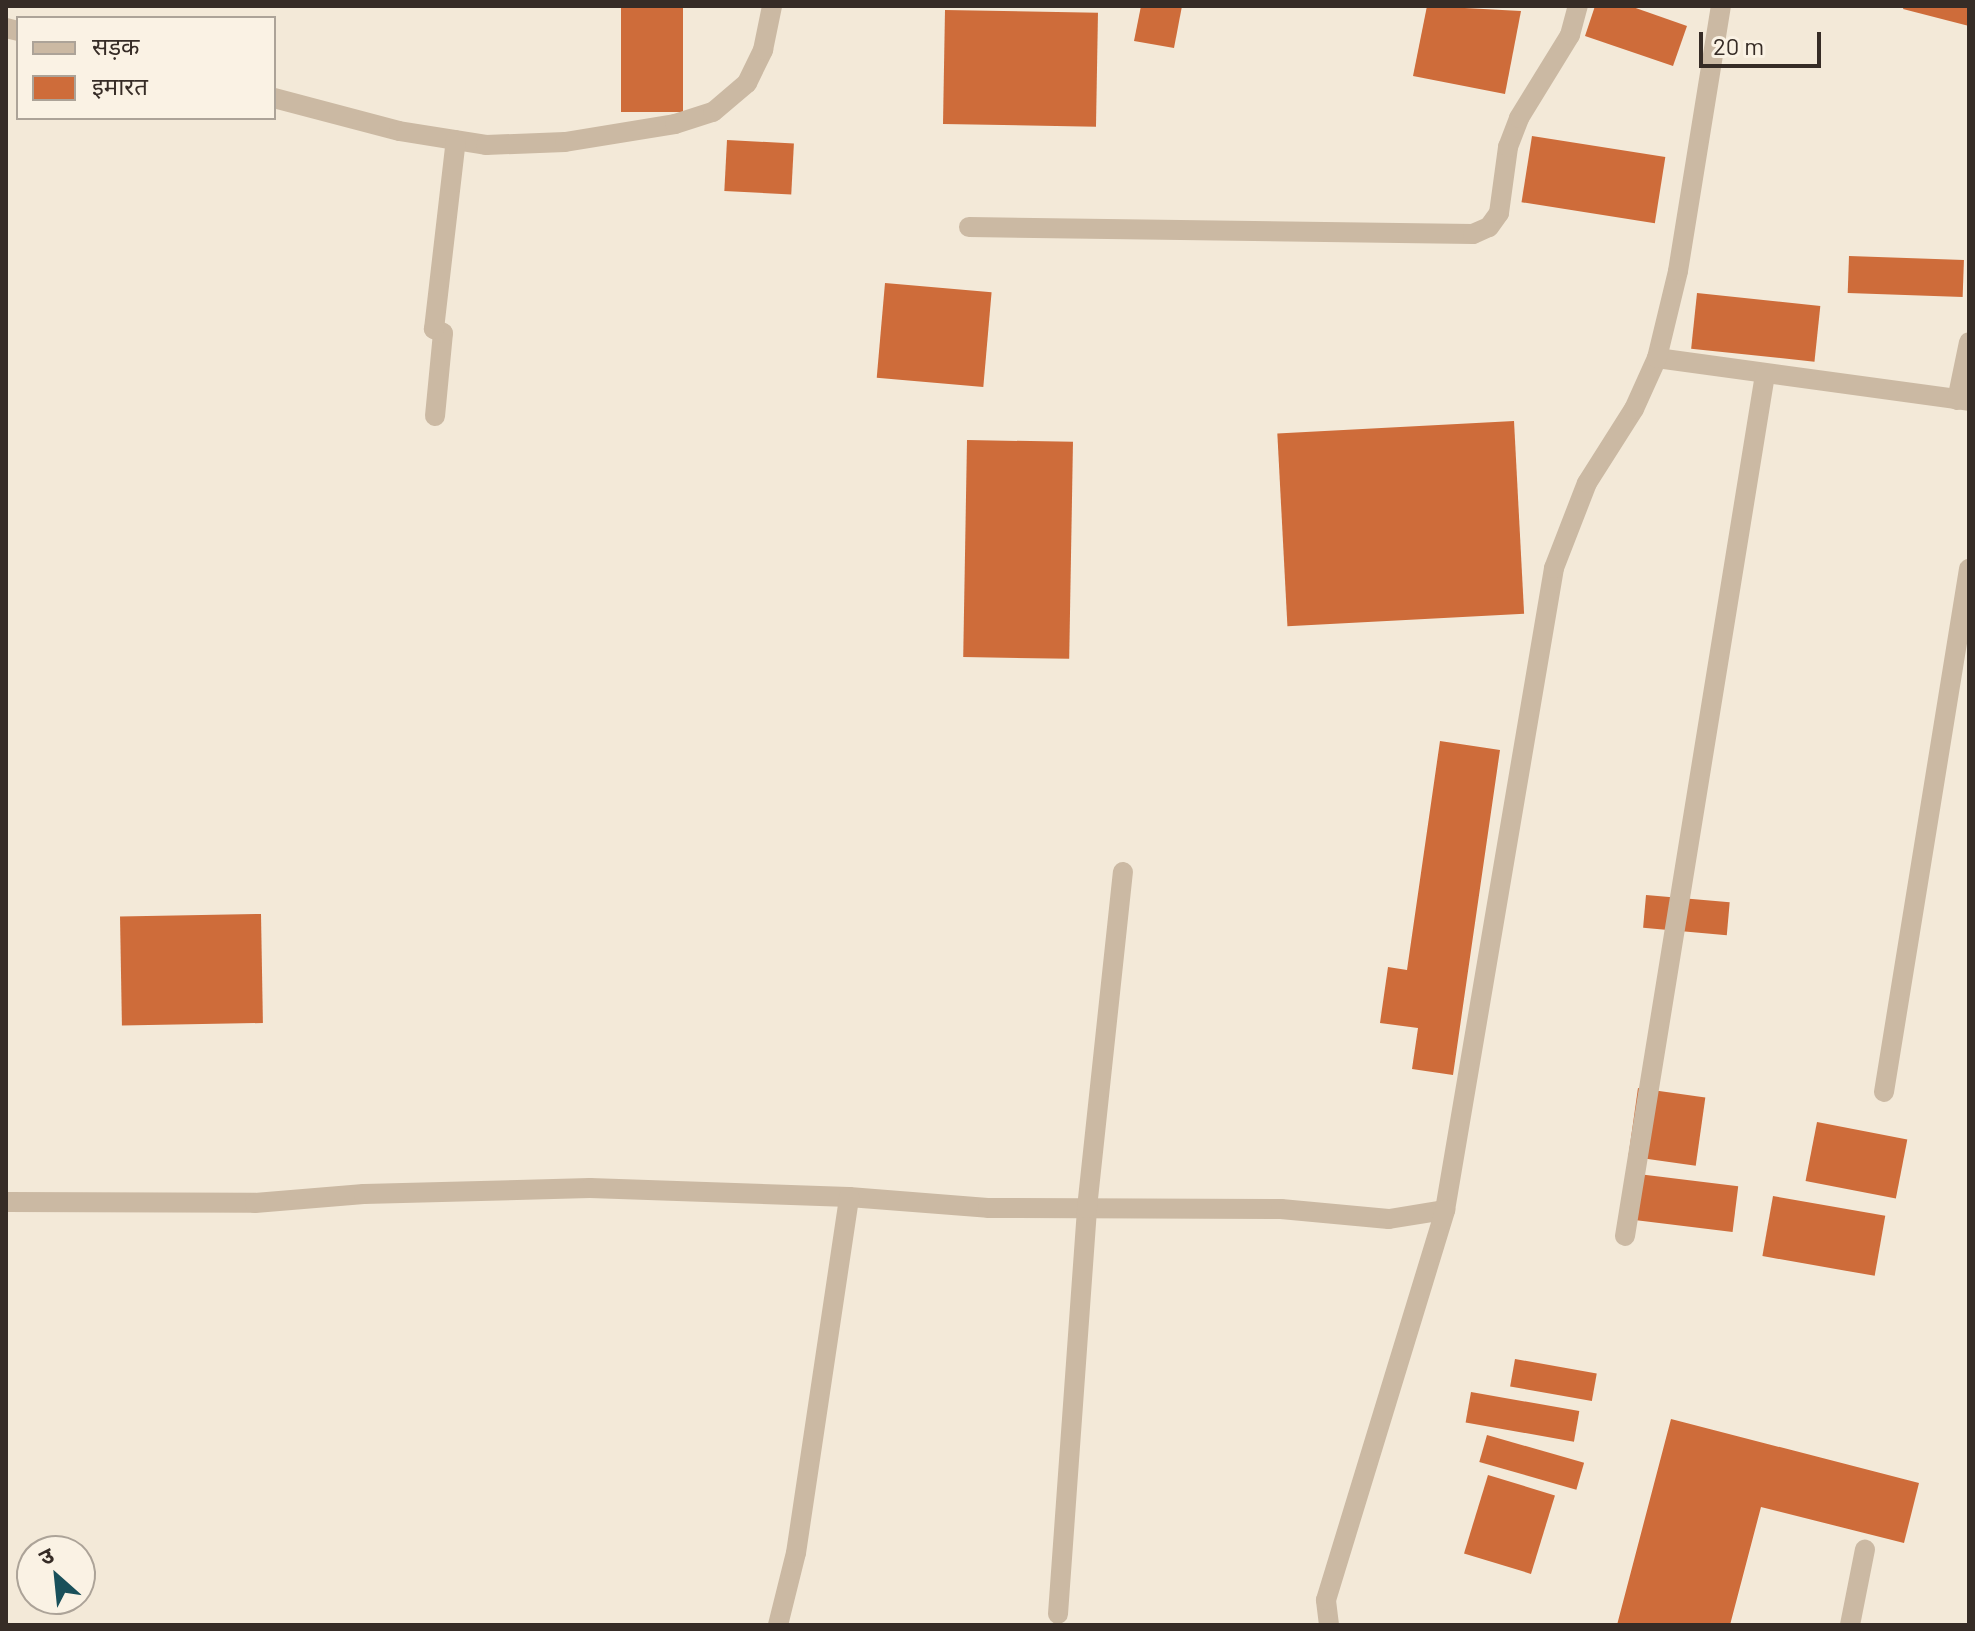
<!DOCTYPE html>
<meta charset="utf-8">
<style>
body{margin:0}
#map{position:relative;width:1975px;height:1631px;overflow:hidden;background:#f3e9d8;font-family:Barlow,"Noto Sans Devanagari",sans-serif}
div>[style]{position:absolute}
.building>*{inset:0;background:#ce6c3a;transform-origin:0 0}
.minor>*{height:20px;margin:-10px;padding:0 10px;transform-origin:10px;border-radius:10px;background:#cbb9a3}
span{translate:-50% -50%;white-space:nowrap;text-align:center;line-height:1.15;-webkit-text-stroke:8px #faf2e4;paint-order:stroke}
.frame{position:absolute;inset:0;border:8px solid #362c26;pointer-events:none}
.legend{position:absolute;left:16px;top:16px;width:260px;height:104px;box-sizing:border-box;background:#faf2e4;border:2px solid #aca398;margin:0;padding:10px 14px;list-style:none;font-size:24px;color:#362c26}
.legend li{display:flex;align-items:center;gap:16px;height:40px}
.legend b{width:40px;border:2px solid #aca398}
.north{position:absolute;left:16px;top:1535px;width:80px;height:80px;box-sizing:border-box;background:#faf2e4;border:2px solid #aca398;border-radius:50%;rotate:333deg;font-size:22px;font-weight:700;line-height:32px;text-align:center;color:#362c26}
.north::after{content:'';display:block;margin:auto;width:28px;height:36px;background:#19505a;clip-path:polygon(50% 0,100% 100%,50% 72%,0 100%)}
.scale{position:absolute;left:1699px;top:32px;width:122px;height:36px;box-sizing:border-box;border:4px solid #362c26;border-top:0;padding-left:10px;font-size:24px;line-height:28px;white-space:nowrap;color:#362c26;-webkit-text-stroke:6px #faf2e4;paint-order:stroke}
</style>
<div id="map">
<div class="building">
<i style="left:621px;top:6px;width:62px;height:106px"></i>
<i style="clip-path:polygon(1141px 6px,1182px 6px,1174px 48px,1134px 41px)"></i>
<i style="clip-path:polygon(1427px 6px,1521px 11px,1505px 94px,1413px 76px)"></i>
<i style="clip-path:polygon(1595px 6px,1630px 6px,1687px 26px,1673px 66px,1585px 36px)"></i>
<i style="clip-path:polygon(1904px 6px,1969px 6px,1969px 26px,1903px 9px)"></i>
<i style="left:945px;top:10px;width:153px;height:114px;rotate:1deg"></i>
<i style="left:1532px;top:136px;width:135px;height:67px;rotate:9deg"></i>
<i style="left:727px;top:140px;width:67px;height:51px;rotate:3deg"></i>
<i style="left:1849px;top:256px;width:115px;height:37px;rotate:2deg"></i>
<i style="left:885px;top:283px;width:107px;height:95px;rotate:5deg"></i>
<i style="left:1697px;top:293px;width:124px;height:56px;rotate:6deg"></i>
<i style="left:1514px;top:421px;width:193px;height:237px;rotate:87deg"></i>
<i style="left:967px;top:440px;width:106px;height:217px;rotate:1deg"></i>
<i style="clip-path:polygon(1440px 741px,1500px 750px,1453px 1075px,1412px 1069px,1418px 1028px,1380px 1023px,1388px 967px,1407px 970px)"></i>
<i style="left:1646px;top:895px;width:84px;height:33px;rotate:5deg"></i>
<i style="left:261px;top:914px;width:109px;height:141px;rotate:89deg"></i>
<i style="left:1638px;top:1088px;width:68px;height:69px;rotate:8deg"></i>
<i style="left:1817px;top:1122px;width:92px;height:60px;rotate:11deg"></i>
<i style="left:1630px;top:1173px;width:109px;height:46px;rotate:7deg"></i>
<i style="left:1773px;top:1196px;width:114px;height:61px;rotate:10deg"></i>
<i style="left:1515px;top:1359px;width:83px;height:28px;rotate:10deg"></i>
<i style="left:1471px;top:1392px;width:110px;height:31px;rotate:10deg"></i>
<i style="clip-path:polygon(1671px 1419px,1919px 1483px,1904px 1543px,1761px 1507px,1730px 1625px,1617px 1625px)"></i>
<i style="left:1487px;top:1435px;width:101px;height:28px;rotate:16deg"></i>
<i style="left:1488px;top:1475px;width:70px;height:82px;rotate:17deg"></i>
</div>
<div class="minor">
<i style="left:6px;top:28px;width:12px;rotate:14deg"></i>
<i style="left:274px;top:98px;width:129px;rotate:14.8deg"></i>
<i style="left:399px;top:131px;width:88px;rotate:9.1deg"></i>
<i style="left:486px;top:145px;width:79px;rotate:-2.2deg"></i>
<i style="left:565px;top:142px;width:111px;rotate:-9.3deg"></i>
<i style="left:675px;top:124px;width:40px;rotate:-18deg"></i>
<i style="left:713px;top:112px;width:45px;rotate:-40.5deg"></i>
<i style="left:747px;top:83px;width:37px;rotate:-64deg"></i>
<i style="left:763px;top:50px;width:45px;rotate:-78.4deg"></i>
<i style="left:969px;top:227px;width:504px;rotate:0.8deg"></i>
<i style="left:1473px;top:234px;width:17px;rotate:-24deg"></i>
<i style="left:1489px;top:227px;width:17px;rotate:-54deg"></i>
<i style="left:1499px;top:213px;width:67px;rotate:-82.2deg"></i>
<i style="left:1508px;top:147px;width:31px;rotate:-69deg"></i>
<i style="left:1519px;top:118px;width:97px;rotate:-58.4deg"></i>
<i style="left:1570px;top:35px;width:30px;rotate:-75deg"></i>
<i style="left:1657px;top:358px;width:315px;rotate:7.8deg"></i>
<i style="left:1957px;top:400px;width:59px;rotate:-78.3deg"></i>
<i style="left:435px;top:416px;width:83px;rotate:-84.5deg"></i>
<i style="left:443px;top:333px;width:10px;rotate:-156deg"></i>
<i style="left:434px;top:329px;width:190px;rotate:-83.4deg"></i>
<i style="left:1884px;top:1092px;width:530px;rotate:-80.77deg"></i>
<i style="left:6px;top:1202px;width:249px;rotate:0.2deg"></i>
<i style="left:255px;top:1203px;width:109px;rotate:-4.7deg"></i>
<i style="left:364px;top:1194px;width:226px;rotate:-1.5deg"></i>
<i style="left:590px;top:1188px;width:259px;rotate:2deg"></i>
<i style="left:849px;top:1197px;width:139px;rotate:4.5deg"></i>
<i style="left:988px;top:1208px;width:293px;rotate:0.2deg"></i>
<i style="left:1281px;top:1209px;width:108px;rotate:5.3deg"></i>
<i style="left:1389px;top:1219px;width:57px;rotate:-9.1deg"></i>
<i style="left:1445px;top:1210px;width:651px;rotate:-80.36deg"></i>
<i style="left:1554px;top:568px;width:91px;rotate:-68.8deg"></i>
<i style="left:1587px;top:483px;width:88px;rotate:-57.6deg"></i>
<i style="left:1634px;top:409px;width:56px;rotate:-65.7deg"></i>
<i style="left:1657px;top:358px;width:89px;rotate:-76.4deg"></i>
<i style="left:1678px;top:271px;width:268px;rotate:-80.8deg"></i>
<i style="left:1625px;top:1236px;width:873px;rotate:-80.77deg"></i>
<i style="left:1058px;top:1614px;width:407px;rotate:-85.9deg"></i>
<i style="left:1087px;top:1208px;width:338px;rotate:-83.9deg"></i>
<i style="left:778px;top:1625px;width:74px;rotate:-76deg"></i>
<i style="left:796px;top:1553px;width:360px;rotate:-81.5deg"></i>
<i style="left:1329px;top:1625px;width:25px;rotate:-97deg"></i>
<i style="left:1326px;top:1600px;width:408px;rotate:-73deg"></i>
<i style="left:1850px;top:1625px;width:77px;rotate:-78.8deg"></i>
</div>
<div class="frame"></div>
<ul class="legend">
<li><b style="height:10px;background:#cbb9a3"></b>सड़क</li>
<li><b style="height:22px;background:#ce6c3a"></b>इमारत</li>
</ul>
<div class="north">उ</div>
<div class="scale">20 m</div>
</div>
